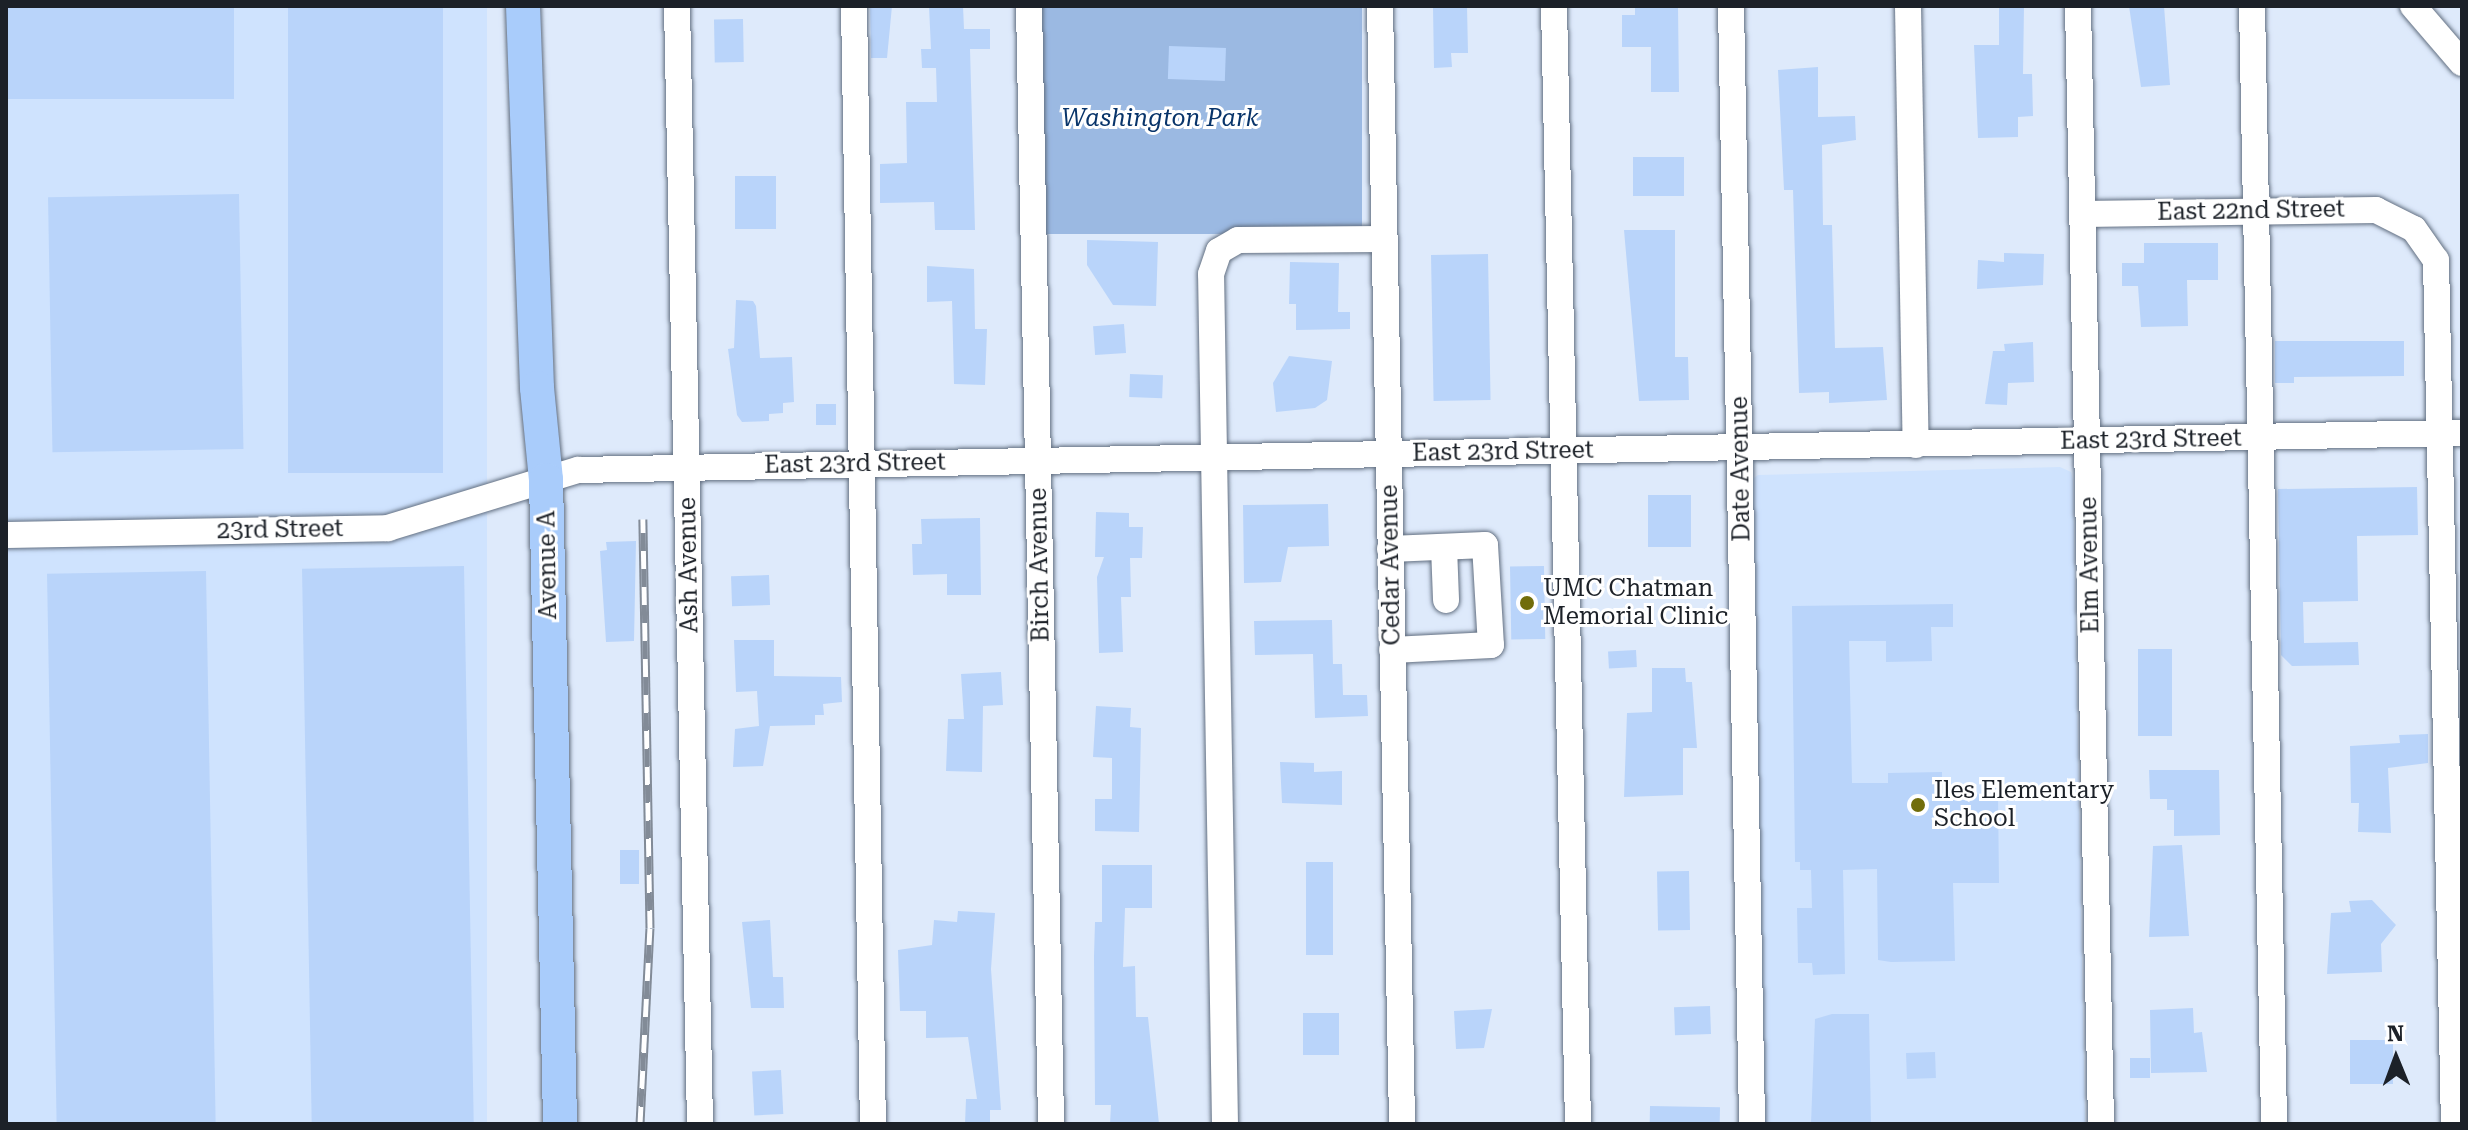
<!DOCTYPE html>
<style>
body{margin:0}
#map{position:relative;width:2468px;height:1130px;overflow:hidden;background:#deeafb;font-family:"Roboto Serif",serif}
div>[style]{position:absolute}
.built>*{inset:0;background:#cfe3fe;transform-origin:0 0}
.green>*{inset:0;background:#9bb9e2;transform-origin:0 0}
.building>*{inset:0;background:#b9d4fa;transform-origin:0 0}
.roads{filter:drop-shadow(0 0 2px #626f81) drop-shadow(0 0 2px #626f81)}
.minor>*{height:26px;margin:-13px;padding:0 13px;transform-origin:13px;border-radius:13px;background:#fff}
.major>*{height:34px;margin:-17px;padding:0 17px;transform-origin:17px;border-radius:17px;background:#a9ccfb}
.rail>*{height:9px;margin-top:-4.5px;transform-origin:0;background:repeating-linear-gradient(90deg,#fff 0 18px,#828b97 0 36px);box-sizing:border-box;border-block:2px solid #828b97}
.dots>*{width:22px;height:22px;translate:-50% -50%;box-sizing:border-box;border:4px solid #fff;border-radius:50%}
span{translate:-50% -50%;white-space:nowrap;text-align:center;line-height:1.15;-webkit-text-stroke:6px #fff;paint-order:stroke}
.park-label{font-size:24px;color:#08346a;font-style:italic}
.street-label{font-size:24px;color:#1c2128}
.poi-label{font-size:24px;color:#1c2128}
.left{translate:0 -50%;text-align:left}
.frame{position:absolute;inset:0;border:8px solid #1c2128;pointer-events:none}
.north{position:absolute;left:2356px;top:1018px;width:80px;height:80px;-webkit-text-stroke:6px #fff;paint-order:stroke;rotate:359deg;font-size:22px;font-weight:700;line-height:32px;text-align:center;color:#1c2128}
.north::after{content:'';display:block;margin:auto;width:28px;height:36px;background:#1c2128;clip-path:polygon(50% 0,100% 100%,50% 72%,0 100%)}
</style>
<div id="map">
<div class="built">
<i style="left:6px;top:6px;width:481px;height:1118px"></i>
<i style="clip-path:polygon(2060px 467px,2071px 472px,2073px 481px,2085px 1124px,1763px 1124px,1750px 481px,1758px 475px)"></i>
</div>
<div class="green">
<i style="left:1039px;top:6px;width:323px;height:228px"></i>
</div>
<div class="building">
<i style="left:6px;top:6px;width:228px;height:93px"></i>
<i style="left:288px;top:6px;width:155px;height:467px"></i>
<i style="clip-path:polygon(870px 6px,892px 6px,887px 58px,871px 58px)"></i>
<i style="clip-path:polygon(929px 6px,963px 6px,964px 29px,990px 29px,990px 49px,970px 49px,975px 230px,935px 230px,934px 202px,880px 203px,880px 164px,907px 163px,906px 102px,937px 102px,936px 68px,922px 68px,921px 49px,931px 49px)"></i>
<i style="clip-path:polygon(1467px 6px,1468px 53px,1451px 53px,1452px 67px,1434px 68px,1433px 7px)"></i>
<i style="clip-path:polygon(1635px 6px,1678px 6px,1679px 92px,1651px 92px,1651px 47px,1622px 47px,1622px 15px,1635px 15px)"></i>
<i style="clip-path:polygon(1999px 6px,2024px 6px,2023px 74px,2032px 74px,2033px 116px,2018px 117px,2018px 137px,1978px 138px,1974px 45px,1999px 45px)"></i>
<i style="clip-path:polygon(2129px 6px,2164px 6px,2170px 85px,2141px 87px)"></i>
<i style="left:743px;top:19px;width:43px;height:29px;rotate:89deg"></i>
<i style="left:1169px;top:46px;width:57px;height:33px;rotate:2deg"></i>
<i style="clip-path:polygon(1818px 67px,1818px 117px,1855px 116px,1856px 140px,1822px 145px,1823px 225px,1832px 225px,1835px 348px,1883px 347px,1887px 400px,1829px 403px,1829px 392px,1799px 393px,1793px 190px,1784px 190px,1778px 70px)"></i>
<i style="left:1633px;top:157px;width:51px;height:39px"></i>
<i style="left:735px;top:176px;width:41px;height:53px"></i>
<i style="left:239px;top:194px;width:255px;height:191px;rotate:89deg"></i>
<i style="clip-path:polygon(1624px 230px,1675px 230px,1675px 357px,1688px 357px,1689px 400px,1639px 401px)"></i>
<i style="clip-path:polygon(1087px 240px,1158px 242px,1156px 306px,1113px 305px,1087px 265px)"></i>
<i style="clip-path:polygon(2144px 243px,2218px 243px,2218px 280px,2187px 280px,2188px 326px,2141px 327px,2138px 286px,2122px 286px,2122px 263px,2144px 263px)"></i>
<i style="clip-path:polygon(2004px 253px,2044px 254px,2043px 285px,1977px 289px,1978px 260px,2004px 262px)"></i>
<i style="left:1488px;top:254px;width:146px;height:57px;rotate:89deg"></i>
<i style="clip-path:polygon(1290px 262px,1339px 263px,1338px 312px,1350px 312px,1350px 329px,1296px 330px,1296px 304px,1289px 304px)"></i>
<i style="clip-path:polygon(927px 266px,974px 269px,975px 329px,987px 329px,985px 385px,954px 384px,952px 301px,927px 302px)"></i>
<i style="clip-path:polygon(736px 300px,753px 301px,756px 306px,760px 358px,792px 357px,794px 402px,783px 403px,783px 413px,769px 414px,769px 421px,742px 422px,737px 415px,728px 349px,734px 348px)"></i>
<i style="left:1124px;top:324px;width:29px;height:31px;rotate:86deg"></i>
<i style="clip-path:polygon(2275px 341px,2404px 341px,2404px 376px,2294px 377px,2294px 383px,2275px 383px)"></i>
<i style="clip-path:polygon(2033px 342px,2034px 382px,2008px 383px,2007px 405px,1985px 404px,1993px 351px,2005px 351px,2004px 344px)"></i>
<i style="clip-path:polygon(1289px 356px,1332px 361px,1327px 400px,1315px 408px,1276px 412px,1273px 383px)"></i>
<i style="left:1130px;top:374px;width:33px;height:23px;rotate:2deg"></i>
<i style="left:836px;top:404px;width:21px;height:20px;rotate:90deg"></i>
<i style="clip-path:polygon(2417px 487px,2418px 535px,2357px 536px,2358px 601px,2303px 602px,2304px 643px,2358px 642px,2359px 665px,2292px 666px,2281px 655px,2278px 489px)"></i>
<i style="left:1648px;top:495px;width:43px;height:52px"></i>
<i style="clip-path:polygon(1328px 504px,1329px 546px,1288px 547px,1281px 582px,1244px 583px,1243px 505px)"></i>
<i style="clip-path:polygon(1096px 512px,1129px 513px,1129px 527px,1143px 527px,1142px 558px,1130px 558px,1131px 597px,1121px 597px,1123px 652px,1099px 653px,1097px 577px,1104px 557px,1095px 557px)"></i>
<i style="clip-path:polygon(980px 518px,981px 595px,947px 595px,947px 574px,913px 575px,912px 544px,922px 544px,921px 519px)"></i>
<i style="clip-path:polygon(636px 541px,634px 641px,606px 642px,600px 551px,607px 550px,606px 542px)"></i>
<i style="left:464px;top:566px;width:558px;height:162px;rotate:89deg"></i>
<i style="left:1544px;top:566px;width:73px;height:34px;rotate:89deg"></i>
<i style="left:206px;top:571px;width:553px;height:159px;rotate:89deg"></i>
<i style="left:769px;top:575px;width:30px;height:38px;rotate:88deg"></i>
<i style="clip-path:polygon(1953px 604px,1953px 627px,1931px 627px,1932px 661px,1886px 662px,1886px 641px,1849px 641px,1852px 783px,1888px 783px,1888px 773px,1942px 772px,1942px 795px,1998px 794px,1999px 883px,1953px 883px,1955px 961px,1891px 962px,1878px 960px,1877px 869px,1843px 870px,1845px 974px,1813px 975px,1812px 963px,1798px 963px,1797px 908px,1812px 908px,1811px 870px,1800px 870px,1800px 862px,1795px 862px,1792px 606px)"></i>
<i style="clip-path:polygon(1332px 620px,1333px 664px,1342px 664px,1343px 695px,1367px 695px,1368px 716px,1315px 718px,1313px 654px,1255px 655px,1254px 621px)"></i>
<i style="clip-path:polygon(734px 640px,774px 640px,774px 676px,841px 677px,842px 702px,823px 704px,824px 715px,815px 715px,815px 725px,770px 726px,763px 766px,733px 767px,735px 729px,759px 726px,757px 691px,736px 692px)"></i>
<i style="left:2138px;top:649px;width:34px;height:87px"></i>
<i style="left:1636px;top:650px;width:17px;height:28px;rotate:87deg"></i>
<i style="clip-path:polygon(1652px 668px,1685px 668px,1686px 682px,1692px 682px,1697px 748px,1683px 748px,1683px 795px,1624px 797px,1627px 713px,1652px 712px)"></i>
<i style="clip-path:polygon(1001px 672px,1003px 705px,983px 706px,982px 772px,946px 771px,948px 719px,964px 719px,961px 674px)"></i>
<i style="clip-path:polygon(1096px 706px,1131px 708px,1130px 727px,1141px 728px,1139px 832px,1095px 831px,1095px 799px,1112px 799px,1112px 758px,1093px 757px)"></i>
<i style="clip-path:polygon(2428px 734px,2428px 763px,2388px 768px,2391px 833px,2358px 832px,2359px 803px,2351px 803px,2350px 746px,2400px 743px,2399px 735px)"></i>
<i style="clip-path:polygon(1280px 762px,1314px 763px,1314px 772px,1342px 771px,1342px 805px,1282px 803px)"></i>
<i style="clip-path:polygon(2149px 770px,2219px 770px,2220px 835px,2174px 836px,2174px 810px,2167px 810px,2167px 799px,2150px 799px)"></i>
<i style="clip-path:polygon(2182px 845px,2189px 936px,2149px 937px,2153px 846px)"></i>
<i style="left:620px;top:850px;width:19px;height:34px"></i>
<i style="left:1306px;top:862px;width:27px;height:93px"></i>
<i style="clip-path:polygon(1102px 865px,1152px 865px,1152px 908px,1125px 908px,1123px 967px,1135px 966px,1136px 1017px,1148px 1017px,1159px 1124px,1110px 1124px,1111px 1105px,1095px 1105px,1094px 956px,1095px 922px,1102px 922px)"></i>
<i style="left:1689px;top:871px;width:59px;height:32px;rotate:89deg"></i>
<i style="clip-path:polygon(2372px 900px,2396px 925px,2381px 944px,2382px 972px,2327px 974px,2331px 913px,2351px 912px,2349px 901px)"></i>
<i style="clip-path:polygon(958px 911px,995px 913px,991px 969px,1001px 1110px,990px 1110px,990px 1124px,965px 1124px,966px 1099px,977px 1099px,968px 1037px,926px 1038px,926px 1011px,900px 1011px,898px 950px,932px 945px,934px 920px,957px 922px)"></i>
<i style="clip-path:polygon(770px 920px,773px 977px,783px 977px,784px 1008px,751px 1008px,742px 922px)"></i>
<i style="left:1710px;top:1006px;width:28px;height:36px;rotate:88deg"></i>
<i style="clip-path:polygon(2193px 1008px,2194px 1033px,2202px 1032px,2207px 1072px,2151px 1073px,2150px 1010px)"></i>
<i style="clip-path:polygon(1492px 1009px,1484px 1048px,1456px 1049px,1454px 1011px)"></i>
<i style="left:1303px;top:1013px;width:36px;height:42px"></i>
<i style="clip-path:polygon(1832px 1014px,1869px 1014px,1871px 1124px,1811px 1124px,1815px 1019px)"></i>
<i style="left:2393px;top:1040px;width:44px;height:43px;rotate:90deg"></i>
<i style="left:1935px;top:1052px;width:26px;height:29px;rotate:88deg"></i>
<i style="left:2130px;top:1058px;width:20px;height:20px"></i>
<i style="left:781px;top:1070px;width:44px;height:29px;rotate:87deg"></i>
<i style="left:1650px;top:1106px;width:70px;height:18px;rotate:1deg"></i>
</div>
<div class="roads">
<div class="minor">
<i style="left:677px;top:6px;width:1118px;rotate:88.82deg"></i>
<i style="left:854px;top:6px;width:1118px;rotate:89.03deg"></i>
<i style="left:1029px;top:6px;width:1118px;rotate:88.87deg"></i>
<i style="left:1380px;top:6px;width:1118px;rotate:88.87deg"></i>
<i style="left:1554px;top:6px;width:1118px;rotate:88.77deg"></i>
<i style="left:1731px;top:6px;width:1118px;rotate:88.92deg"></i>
<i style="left:1908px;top:6px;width:439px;rotate:89deg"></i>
<i style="left:2078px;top:6px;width:1118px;rotate:88.82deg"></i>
<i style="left:2252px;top:6px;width:1118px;rotate:88.87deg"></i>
<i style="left:2413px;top:6px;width:75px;rotate:49.3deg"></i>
<i style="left:2083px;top:214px;width:293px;rotate:-0.8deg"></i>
<i style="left:2376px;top:210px;width:42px;rotate:26.6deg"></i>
<i style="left:2414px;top:229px;width:38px;rotate:55deg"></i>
<i style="left:2436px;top:260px;width:864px;rotate:88.81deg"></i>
<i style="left:6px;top:535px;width:382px;rotate:-1deg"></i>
<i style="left:388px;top:528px;width:199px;rotate:-17deg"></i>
<i style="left:578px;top:470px;width:1884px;rotate:-1.13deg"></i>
<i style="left:1444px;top:547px;width:53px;rotate:87.8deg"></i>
<i style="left:1390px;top:549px;width:95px;rotate:-2.4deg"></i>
<i style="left:1485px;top:545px;width:100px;rotate:86.6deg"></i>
<i style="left:1491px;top:645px;width:99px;rotate:177.1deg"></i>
<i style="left:1225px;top:1124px;width:850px;rotate:-90.94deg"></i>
<i style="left:1211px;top:274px;width:24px;rotate:-71deg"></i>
<i style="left:1219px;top:251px;width:22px;rotate:-30deg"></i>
<i style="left:1238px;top:240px;width:146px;rotate:-0.4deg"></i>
</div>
<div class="major">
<i style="left:523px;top:6px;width:382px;rotate:87.9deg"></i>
<i style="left:537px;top:388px;width:92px;rotate:84.4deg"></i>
<i style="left:546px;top:480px;width:644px;rotate:88.75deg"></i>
</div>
</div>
<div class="rail">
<i style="left:640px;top:1124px;width:196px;rotate:-87.1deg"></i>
<i style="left:650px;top:928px;width:409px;rotate:-91deg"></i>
</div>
<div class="dots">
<i style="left:1527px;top:603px;background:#716d0b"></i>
<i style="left:1918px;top:805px;background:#716d0b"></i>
</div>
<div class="park-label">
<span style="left:1160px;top:119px">Washington Park</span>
</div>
<div class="street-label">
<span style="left:2251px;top:211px;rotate:-1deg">East 22nd Street</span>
<span style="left:2151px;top:440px;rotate:-1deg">East 23rd Street</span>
<span style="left:1503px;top:452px;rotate:-1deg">East 23rd Street</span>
<span style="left:855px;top:464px;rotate:-1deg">East 23rd Street</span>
<span style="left:1741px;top:469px;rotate:-91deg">Date Avenue</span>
<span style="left:280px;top:530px;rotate:-1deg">23rd Street</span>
<span style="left:548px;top:565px;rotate:-91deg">Avenue A</span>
<span style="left:689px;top:565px;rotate:-91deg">Ash Avenue</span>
<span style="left:1040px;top:565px;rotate:-91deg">Birch Avenue</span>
<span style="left:1391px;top:565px;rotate:-91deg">Cedar Avenue</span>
<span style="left:2090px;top:565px;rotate:-91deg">Elm Avenue</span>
</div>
<div class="poi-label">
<span class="left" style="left:1543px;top:603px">UMC Chatman<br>Memorial Clinic</span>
<span class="left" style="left:1934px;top:805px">Iles Elementary<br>School</span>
</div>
<div class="frame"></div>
<div class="north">N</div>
</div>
